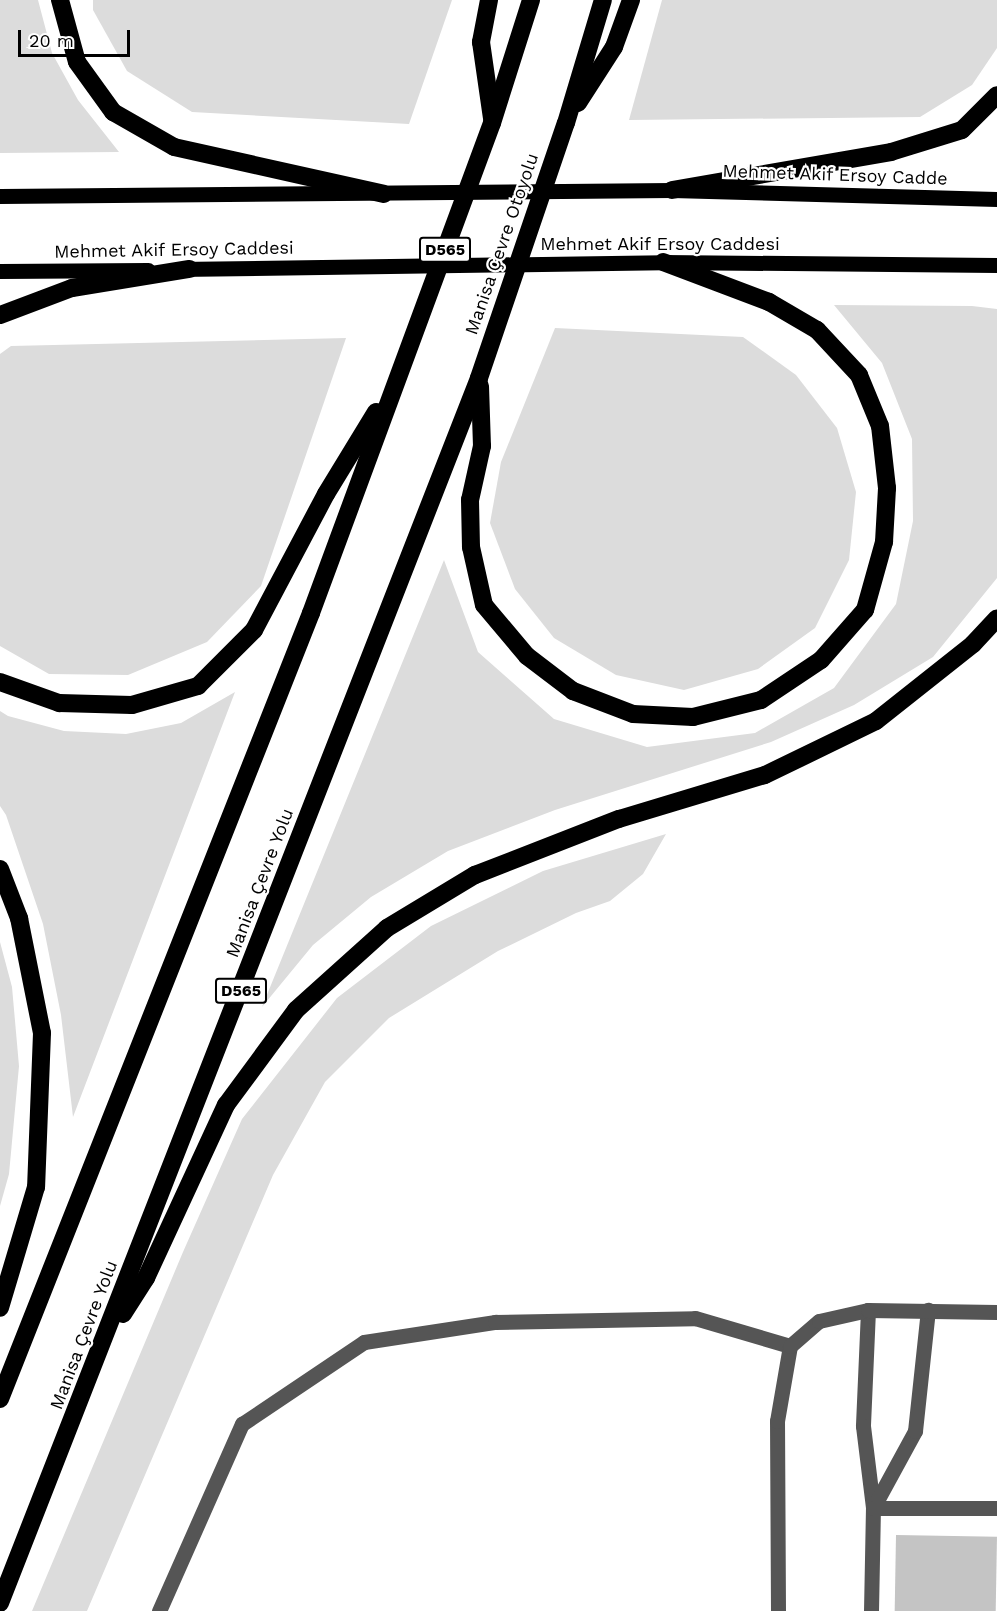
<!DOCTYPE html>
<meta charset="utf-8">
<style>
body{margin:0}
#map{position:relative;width:997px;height:1611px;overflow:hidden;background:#fff;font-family:"Work Sans",sans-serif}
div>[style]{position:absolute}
.green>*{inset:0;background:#dcdcdc}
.building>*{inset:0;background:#c4c4c4;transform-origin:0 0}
.minor>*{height:15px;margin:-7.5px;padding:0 7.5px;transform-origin:7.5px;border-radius:7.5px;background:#555}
.major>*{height:15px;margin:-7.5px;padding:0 7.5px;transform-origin:7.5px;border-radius:7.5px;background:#000}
.highway>*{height:18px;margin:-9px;padding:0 9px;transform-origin:9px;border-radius:9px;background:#000}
span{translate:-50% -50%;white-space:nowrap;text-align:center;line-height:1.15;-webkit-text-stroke:4.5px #fff;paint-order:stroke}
.shield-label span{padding:2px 4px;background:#fff;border:2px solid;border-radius:4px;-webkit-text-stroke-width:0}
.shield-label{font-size:16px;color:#000;font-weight:700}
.street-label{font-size:18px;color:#000}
.scale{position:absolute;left:18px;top:30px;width:112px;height:27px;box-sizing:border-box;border:3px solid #000;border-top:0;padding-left:8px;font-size:18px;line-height:21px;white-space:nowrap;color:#000;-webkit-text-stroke:4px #fff;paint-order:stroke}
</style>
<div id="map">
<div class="green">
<i style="clip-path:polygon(0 0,38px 0,52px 53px,78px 100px,119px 152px,0 153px)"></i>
<i style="clip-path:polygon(93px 0,452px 0,409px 124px,192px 112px,127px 71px,93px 10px)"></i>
<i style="clip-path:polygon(662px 0,997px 0,997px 48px,972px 85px,920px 117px,629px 120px)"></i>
<i style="clip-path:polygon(834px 305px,972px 306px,997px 309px,997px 578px,933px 657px,854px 705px,771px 742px,555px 810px,448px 851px,371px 897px,313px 945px,262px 1007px,444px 560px,478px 652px,554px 719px,647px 747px,755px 733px,834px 688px,896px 604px,913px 521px,912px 439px,882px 363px)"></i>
<i style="clip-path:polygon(555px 328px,743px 337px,796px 375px,837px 428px,856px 492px,849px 560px,815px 628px,758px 669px,684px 690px,616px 675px,554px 638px,515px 589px,490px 523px,501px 462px)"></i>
<i style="clip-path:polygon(346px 338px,261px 586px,207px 642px,128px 675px,49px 674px,0 646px,0 354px,11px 346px)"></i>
<i style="clip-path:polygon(235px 692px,73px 1117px,61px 1015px,43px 924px,6px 815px,0 806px,0 711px,8px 716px,64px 731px,126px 734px,181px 723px)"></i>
<i style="clip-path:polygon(666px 834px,643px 874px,610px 901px,576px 913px,498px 951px,389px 1018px,325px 1082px,273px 1175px,87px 1611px,32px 1611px,183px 1252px,242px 1119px,337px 998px,431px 926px,543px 871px)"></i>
<i style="clip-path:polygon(0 942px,12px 987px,19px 1066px,9px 1174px,0 1206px)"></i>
</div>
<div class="building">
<i style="left:896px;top:1535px;width:101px;height:76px;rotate:1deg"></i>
</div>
<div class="minor">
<i style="left:868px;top:1310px;width:116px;rotate:92.5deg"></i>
<i style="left:863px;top:1426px;width:83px;rotate:83deg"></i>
<i style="left:873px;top:1508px;width:88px;rotate:-61.4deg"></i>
<i style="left:915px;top:1431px;width:122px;rotate:-83.9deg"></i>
<i style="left:159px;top:1611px;width:205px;rotate:-66.1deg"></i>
<i style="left:242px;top:1424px;width:147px;rotate:-33.9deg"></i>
<i style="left:364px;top:1342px;width:133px;rotate:-8.7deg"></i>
<i style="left:495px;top:1322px;width:200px;rotate:-1.1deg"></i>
<i style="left:695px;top:1318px;width:99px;rotate:16.4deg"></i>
<i style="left:778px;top:1611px;width:190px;rotate:-90.3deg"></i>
<i style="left:777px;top:1421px;width:76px;rotate:-80.2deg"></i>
<i style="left:790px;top:1346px;width:38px;rotate:-41deg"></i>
<i style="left:819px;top:1321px;width:50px;rotate:-12.7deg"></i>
<i style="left:868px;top:1310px;width:129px;rotate:0.9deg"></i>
<i style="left:871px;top:1611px;width:103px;rotate:-88.9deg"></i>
<i style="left:873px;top:1508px;width:124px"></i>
</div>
<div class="major">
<i style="left:0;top:196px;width:672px;rotate:-0.51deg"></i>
<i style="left:672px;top:190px;width:325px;rotate:1.6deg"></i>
<i style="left:178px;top:269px;width:485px;rotate:-0.8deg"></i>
<i style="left:663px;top:262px;width:334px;rotate:0.5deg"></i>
<i style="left:0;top:271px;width:148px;rotate:-0.4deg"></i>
</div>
<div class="highway">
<i style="left:60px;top:0;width:64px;rotate:74.7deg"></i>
<i style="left:77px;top:62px;width:62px;rotate:54.2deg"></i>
<i style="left:113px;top:112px;width:70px;rotate:29.8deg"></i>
<i style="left:174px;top:147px;width:215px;rotate:12.6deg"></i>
<i style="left:489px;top:0;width:43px;rotate:100.8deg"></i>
<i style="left:481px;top:42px;width:77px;rotate:81.8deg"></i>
<i style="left:578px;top:103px;width:67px;rotate:-57.3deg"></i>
<i style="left:614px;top:47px;width:50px;rotate:-70.1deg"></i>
<i style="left:672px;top:190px;width:222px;rotate:-9.8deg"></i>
<i style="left:891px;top:152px;width:74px;rotate:-17.2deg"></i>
<i style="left:962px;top:130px;width:49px;rotate:-45deg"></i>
<i style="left:0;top:315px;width:77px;rotate:-20.6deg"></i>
<i style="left:72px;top:288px;width:119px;rotate:-9.2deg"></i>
<i style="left:480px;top:386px;width:60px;rotate:88.1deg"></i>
<i style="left:482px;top:446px;width:55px;rotate:102.5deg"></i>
<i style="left:470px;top:500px;width:47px;rotate:88.8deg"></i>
<i style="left:471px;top:547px;width:59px;rotate:77.4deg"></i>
<i style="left:484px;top:605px;width:67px;rotate:49.9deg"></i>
<i style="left:527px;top:656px;width:58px;rotate:37.3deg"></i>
<i style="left:573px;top:691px;width:64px;rotate:21deg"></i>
<i style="left:633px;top:714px;width:60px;rotate:2.9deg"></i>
<i style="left:693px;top:717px;width:70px;rotate:-14deg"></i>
<i style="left:761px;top:700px;width:72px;rotate:-33.7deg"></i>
<i style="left:821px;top:660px;width:67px;rotate:-48.7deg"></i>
<i style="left:865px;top:610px;width:71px;rotate:-74.4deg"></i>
<i style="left:884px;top:542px;width:54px;rotate:-86.8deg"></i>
<i style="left:887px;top:488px;width:62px;rotate:-96.4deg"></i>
<i style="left:880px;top:426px;width:55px;rotate:-112.4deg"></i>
<i style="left:859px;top:375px;width:62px;rotate:-133deg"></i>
<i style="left:817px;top:330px;width:56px;rotate:-149.7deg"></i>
<i style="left:769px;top:302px;width:113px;rotate:-159.3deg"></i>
<i style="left:0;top:682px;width:63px;rotate:19.6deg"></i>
<i style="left:59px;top:703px;width:73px;rotate:1.6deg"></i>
<i style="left:132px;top:705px;width:69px;rotate:-16.1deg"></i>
<i style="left:198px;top:686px;width:79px;rotate:-45deg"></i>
<i style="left:254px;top:630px;width:154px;rotate:-62.1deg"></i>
<i style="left:326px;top:494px;width:96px;rotate:-58.6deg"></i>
<i style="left:0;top:869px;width:53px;rotate:68.8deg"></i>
<i style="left:19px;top:918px;width:117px;rotate:78.7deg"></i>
<i style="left:42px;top:1033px;width:154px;rotate:92.2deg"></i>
<i style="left:36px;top:1187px;width:126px;rotate:106.6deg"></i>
<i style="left:123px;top:1314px;width:43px;rotate:-57.4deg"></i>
<i style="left:146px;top:1278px;width:191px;rotate:-65.2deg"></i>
<i style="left:226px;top:1105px;width:118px;rotate:-53.6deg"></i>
<i style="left:296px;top:1010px;width:122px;rotate:-42deg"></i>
<i style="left:387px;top:928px;width:103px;rotate:-31.1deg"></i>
<i style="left:475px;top:875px;width:155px;rotate:-21.3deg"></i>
<i style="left:619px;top:819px;width:152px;rotate:-16.8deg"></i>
<i style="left:765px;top:775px;width:123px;rotate:-25.9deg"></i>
<i style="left:876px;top:721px;width:124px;rotate:-38.4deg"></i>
<i style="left:973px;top:644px;width:35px;rotate:-47deg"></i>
<i style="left:0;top:1399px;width:845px;rotate:-68.41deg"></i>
<i style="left:311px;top:613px;width:522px;rotate:-69.73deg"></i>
<i style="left:492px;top:123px;width:129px;rotate:-72.4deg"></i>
<i style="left:0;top:1603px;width:1315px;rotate:-68.64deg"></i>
<i style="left:479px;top:378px;width:269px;rotate:-71.2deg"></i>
<i style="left:566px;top:123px;width:128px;rotate:-73.3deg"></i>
</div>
<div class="shield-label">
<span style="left:445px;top:250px">D565</span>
<span style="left:241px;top:991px">D565</span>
</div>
<div class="street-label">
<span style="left:835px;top:175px;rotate:2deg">Mehmet Akif Ersoy Cadde</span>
<span style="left:502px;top:244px;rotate:-71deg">Manisa Çevre Otoyolu</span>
<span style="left:660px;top:244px">Mehmet Akif Ersoy Caddesi</span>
<span style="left:174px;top:250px;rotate:-1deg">Mehmet Akif Ersoy Caddesi</span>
<span style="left:260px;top:883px;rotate:-69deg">Manisa Çevre Yolu</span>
<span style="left:84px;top:1335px;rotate:-69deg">Manisa Çevre Yolu</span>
</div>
<div class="scale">20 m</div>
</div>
